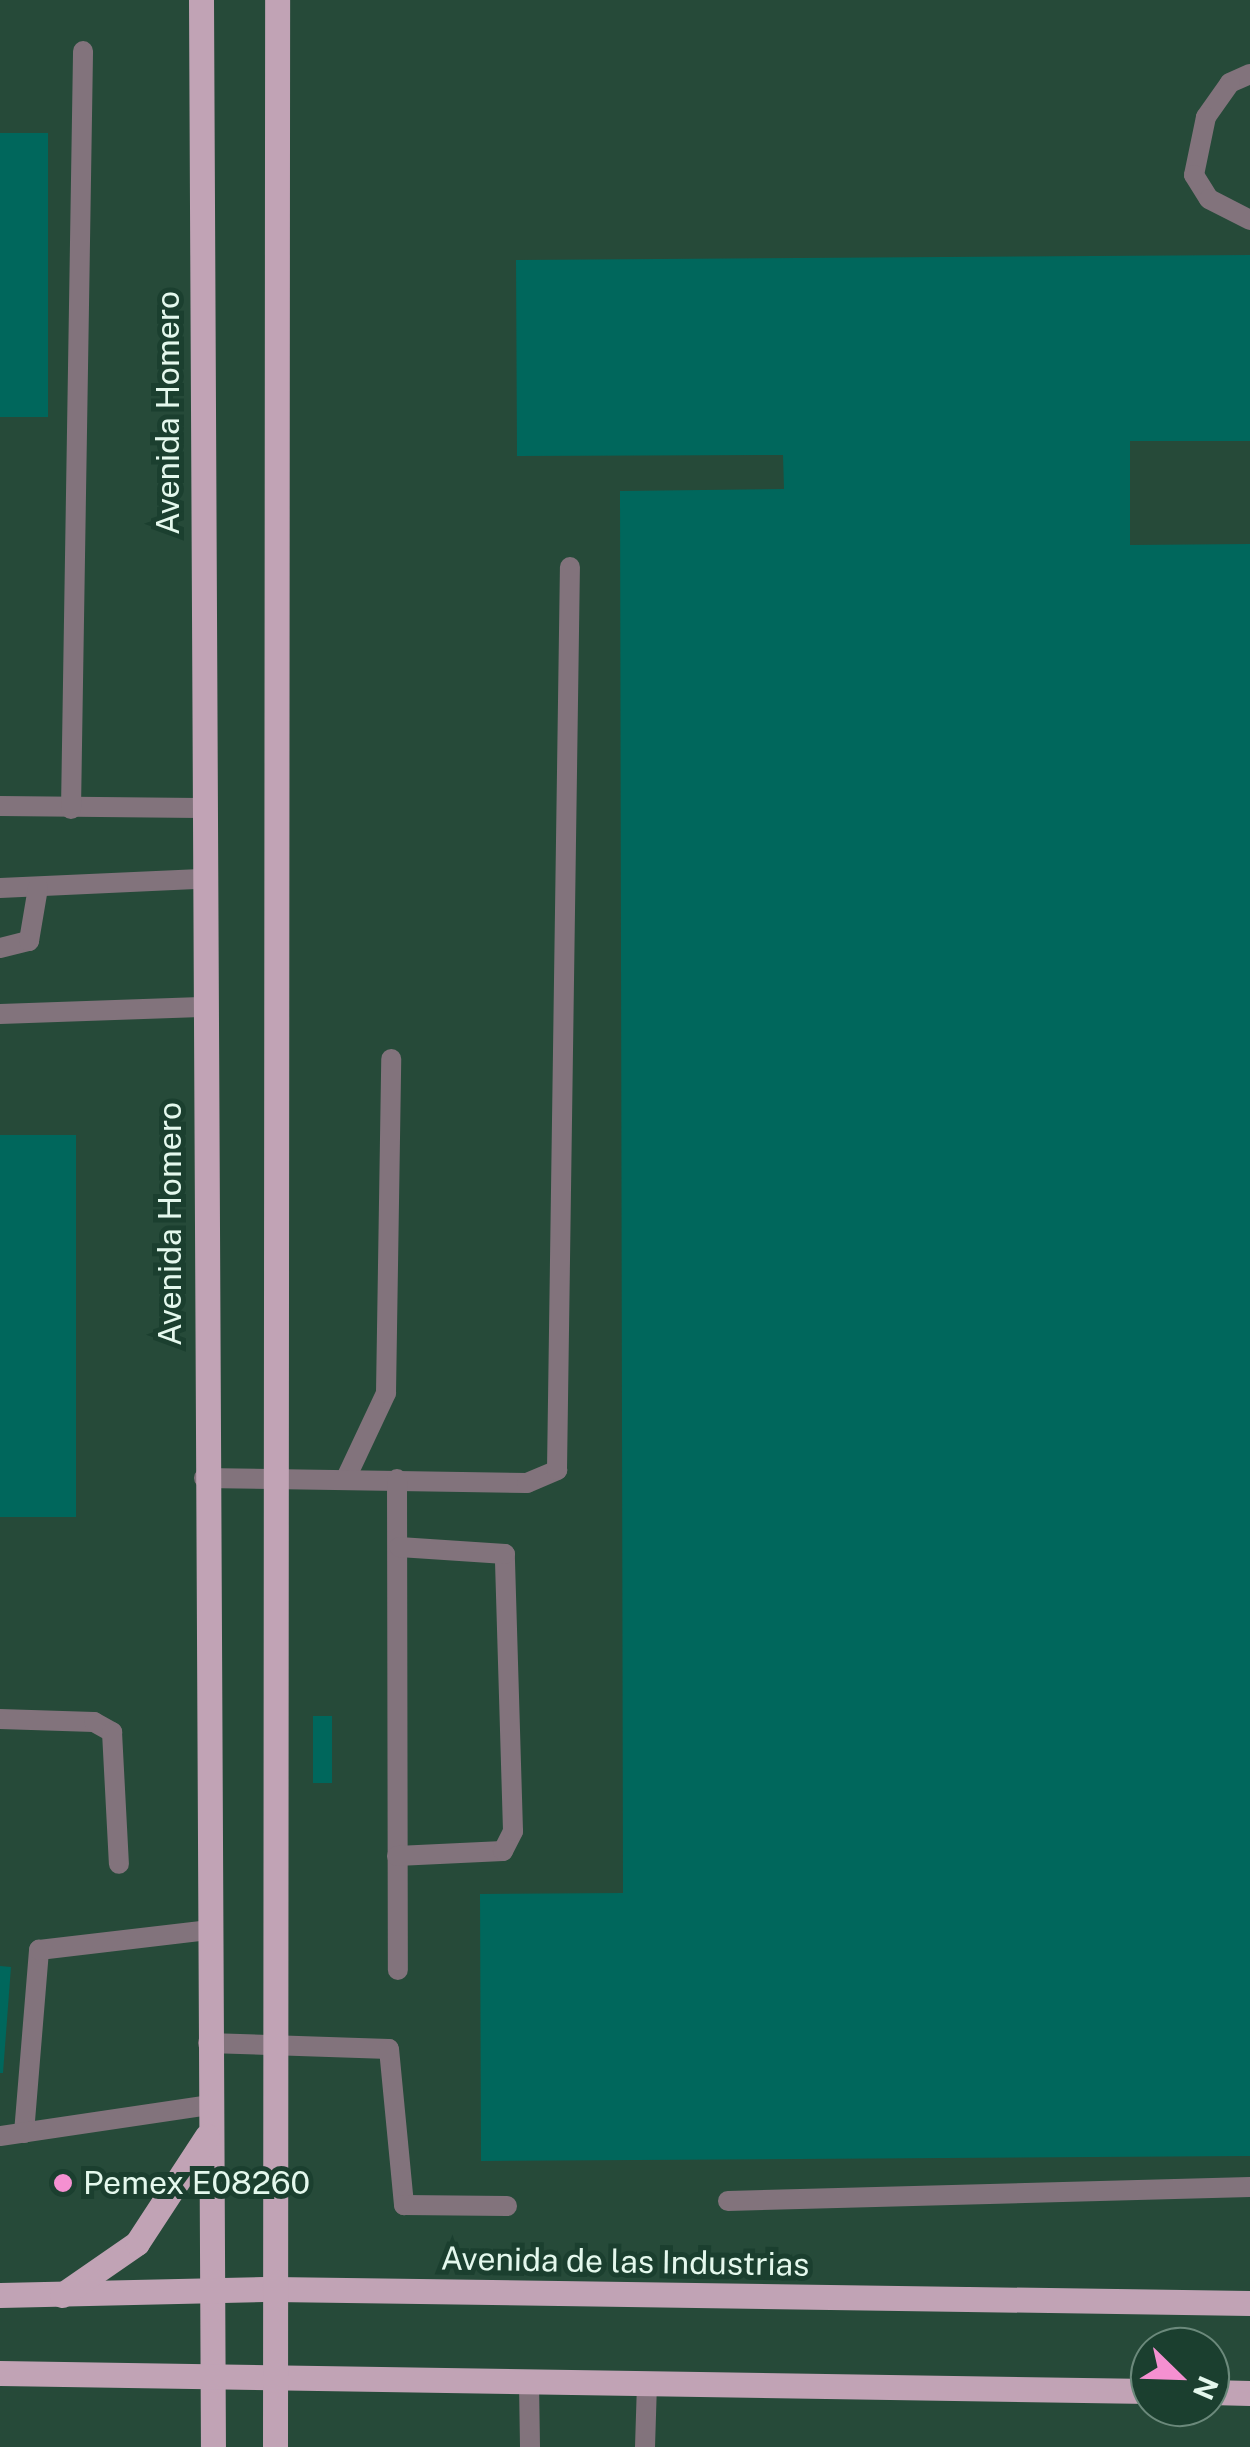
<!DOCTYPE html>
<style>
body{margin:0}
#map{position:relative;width:1250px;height:2447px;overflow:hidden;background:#264a39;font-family:"Public Sans",sans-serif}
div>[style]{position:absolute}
.building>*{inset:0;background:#00675c;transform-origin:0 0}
.service>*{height:20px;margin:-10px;padding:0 10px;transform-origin:10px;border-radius:10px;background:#82737c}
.primary>*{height:25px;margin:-12.5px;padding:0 12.5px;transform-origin:12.5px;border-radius:12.5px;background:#c1a3b5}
.dots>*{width:28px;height:28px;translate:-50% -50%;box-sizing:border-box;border:5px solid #1b3f2f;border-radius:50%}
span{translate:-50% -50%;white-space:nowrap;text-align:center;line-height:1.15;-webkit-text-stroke:10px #1b3f2f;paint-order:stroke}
.street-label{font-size:32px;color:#e4f8ed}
.poi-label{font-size:32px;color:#e4f8ed}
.left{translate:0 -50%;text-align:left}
.north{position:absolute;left:1130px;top:2327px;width:100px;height:100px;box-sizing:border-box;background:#1b3f2f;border:2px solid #6b897b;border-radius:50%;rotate:113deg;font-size:28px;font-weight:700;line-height:40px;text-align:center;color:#e4f8ed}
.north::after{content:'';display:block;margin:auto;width:35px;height:45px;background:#f590d1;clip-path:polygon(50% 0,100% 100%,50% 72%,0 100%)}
</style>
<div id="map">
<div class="building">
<i style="left:0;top:133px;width:48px;height:284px"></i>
<i style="clip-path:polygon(1250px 255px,1250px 441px,1130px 441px,1130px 545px,1250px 544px,1250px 2156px,481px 2161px,480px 1894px,623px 1893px,620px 491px,784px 489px,783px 455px,517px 456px,516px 260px)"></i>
<i style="left:76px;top:1135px;width:382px;height:76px;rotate:90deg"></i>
<i style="left:313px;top:1716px;width:19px;height:67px"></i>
<i style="clip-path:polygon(0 1966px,11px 1967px,3px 2073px,0 2073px)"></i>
</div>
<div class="service">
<i style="left:1250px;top:74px;width:22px;rotate:156deg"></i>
<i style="left:1230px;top:83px;width:42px;rotate:125.2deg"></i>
<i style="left:1206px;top:117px;width:59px;rotate:101.7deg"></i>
<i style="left:1194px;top:175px;width:28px;rotate:58deg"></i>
<i style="left:1209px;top:199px;width:46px;rotate:27.1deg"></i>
<i style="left:0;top:806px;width:199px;rotate:0.6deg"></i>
<i style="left:71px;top:809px;width:758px;rotate:-89.09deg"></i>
<i style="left:0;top:888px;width:201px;rotate:-2.6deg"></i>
<i style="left:0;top:948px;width:30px;rotate:-14deg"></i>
<i style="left:29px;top:941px;width:54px;rotate:-80.4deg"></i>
<i style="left:0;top:1014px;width:201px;rotate:-2deg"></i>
<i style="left:347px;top:1476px;width:92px;rotate:-64.8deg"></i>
<i style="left:386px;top:1393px;width:334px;rotate:-89.1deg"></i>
<i style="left:204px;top:1478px;width:323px;rotate:0.9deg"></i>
<i style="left:527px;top:1483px;width:33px;rotate:-23deg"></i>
<i style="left:557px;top:1470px;width:903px;rotate:-89.18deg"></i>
<i style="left:397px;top:1479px;width:491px;rotate:89.9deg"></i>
<i style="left:0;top:1719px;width:94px;rotate:1.8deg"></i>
<i style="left:94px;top:1722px;width:21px;rotate:29deg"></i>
<i style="left:112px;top:1732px;width:132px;rotate:87deg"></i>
<i style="left:397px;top:1856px;width:106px;rotate:-2.7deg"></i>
<i style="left:503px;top:1851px;width:22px;rotate:-63deg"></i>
<i style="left:513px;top:1831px;width:277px;rotate:-91.7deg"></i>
<i style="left:505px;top:1554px;width:106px;rotate:-176.2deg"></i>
<i style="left:208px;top:2043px;width:181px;rotate:1.9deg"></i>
<i style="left:389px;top:2049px;width:157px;rotate:84.5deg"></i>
<i style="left:404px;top:2205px;width:103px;rotate:0.6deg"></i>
<i style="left:24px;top:2133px;width:184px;rotate:-85.3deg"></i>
<i style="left:39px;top:1950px;width:170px;rotate:-6.7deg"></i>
<i style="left:0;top:2136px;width:211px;rotate:-8.4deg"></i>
<i style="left:728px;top:2201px;width:522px;rotate:-1.54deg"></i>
<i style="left:529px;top:2383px;width:64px;rotate:89.1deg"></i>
<i style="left:645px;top:2447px;width:63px;rotate:-88.2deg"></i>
</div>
<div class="primary">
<i style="left:201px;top:0;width:2447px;rotate:89.72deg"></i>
<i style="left:0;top:2295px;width:274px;rotate:-1.3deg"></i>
<i style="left:274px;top:2289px;width:976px;rotate:0.82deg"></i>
<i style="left:62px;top:2295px;width:91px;rotate:-34.7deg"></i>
<i style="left:137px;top:2243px;width:128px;rotate:-56.8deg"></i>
<i style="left:0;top:2373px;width:1150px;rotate:0.9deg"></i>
<i style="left:1210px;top:2392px;width:40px;rotate:1.4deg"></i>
<i style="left:275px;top:2447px;width:2447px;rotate:-89.95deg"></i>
</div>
<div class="dots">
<i style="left:63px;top:2183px;background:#f590d1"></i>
</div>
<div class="street-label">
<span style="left:168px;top:413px;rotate:-90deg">Avenida Homero</span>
<span style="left:170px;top:1224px;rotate:-90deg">Avenida Homero</span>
<span style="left:625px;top:2262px;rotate:1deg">Avenida de las Industrias</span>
</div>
<div class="poi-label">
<span class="left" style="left:83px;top:2183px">Pemex E08260</span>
</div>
<div class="north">N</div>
</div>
